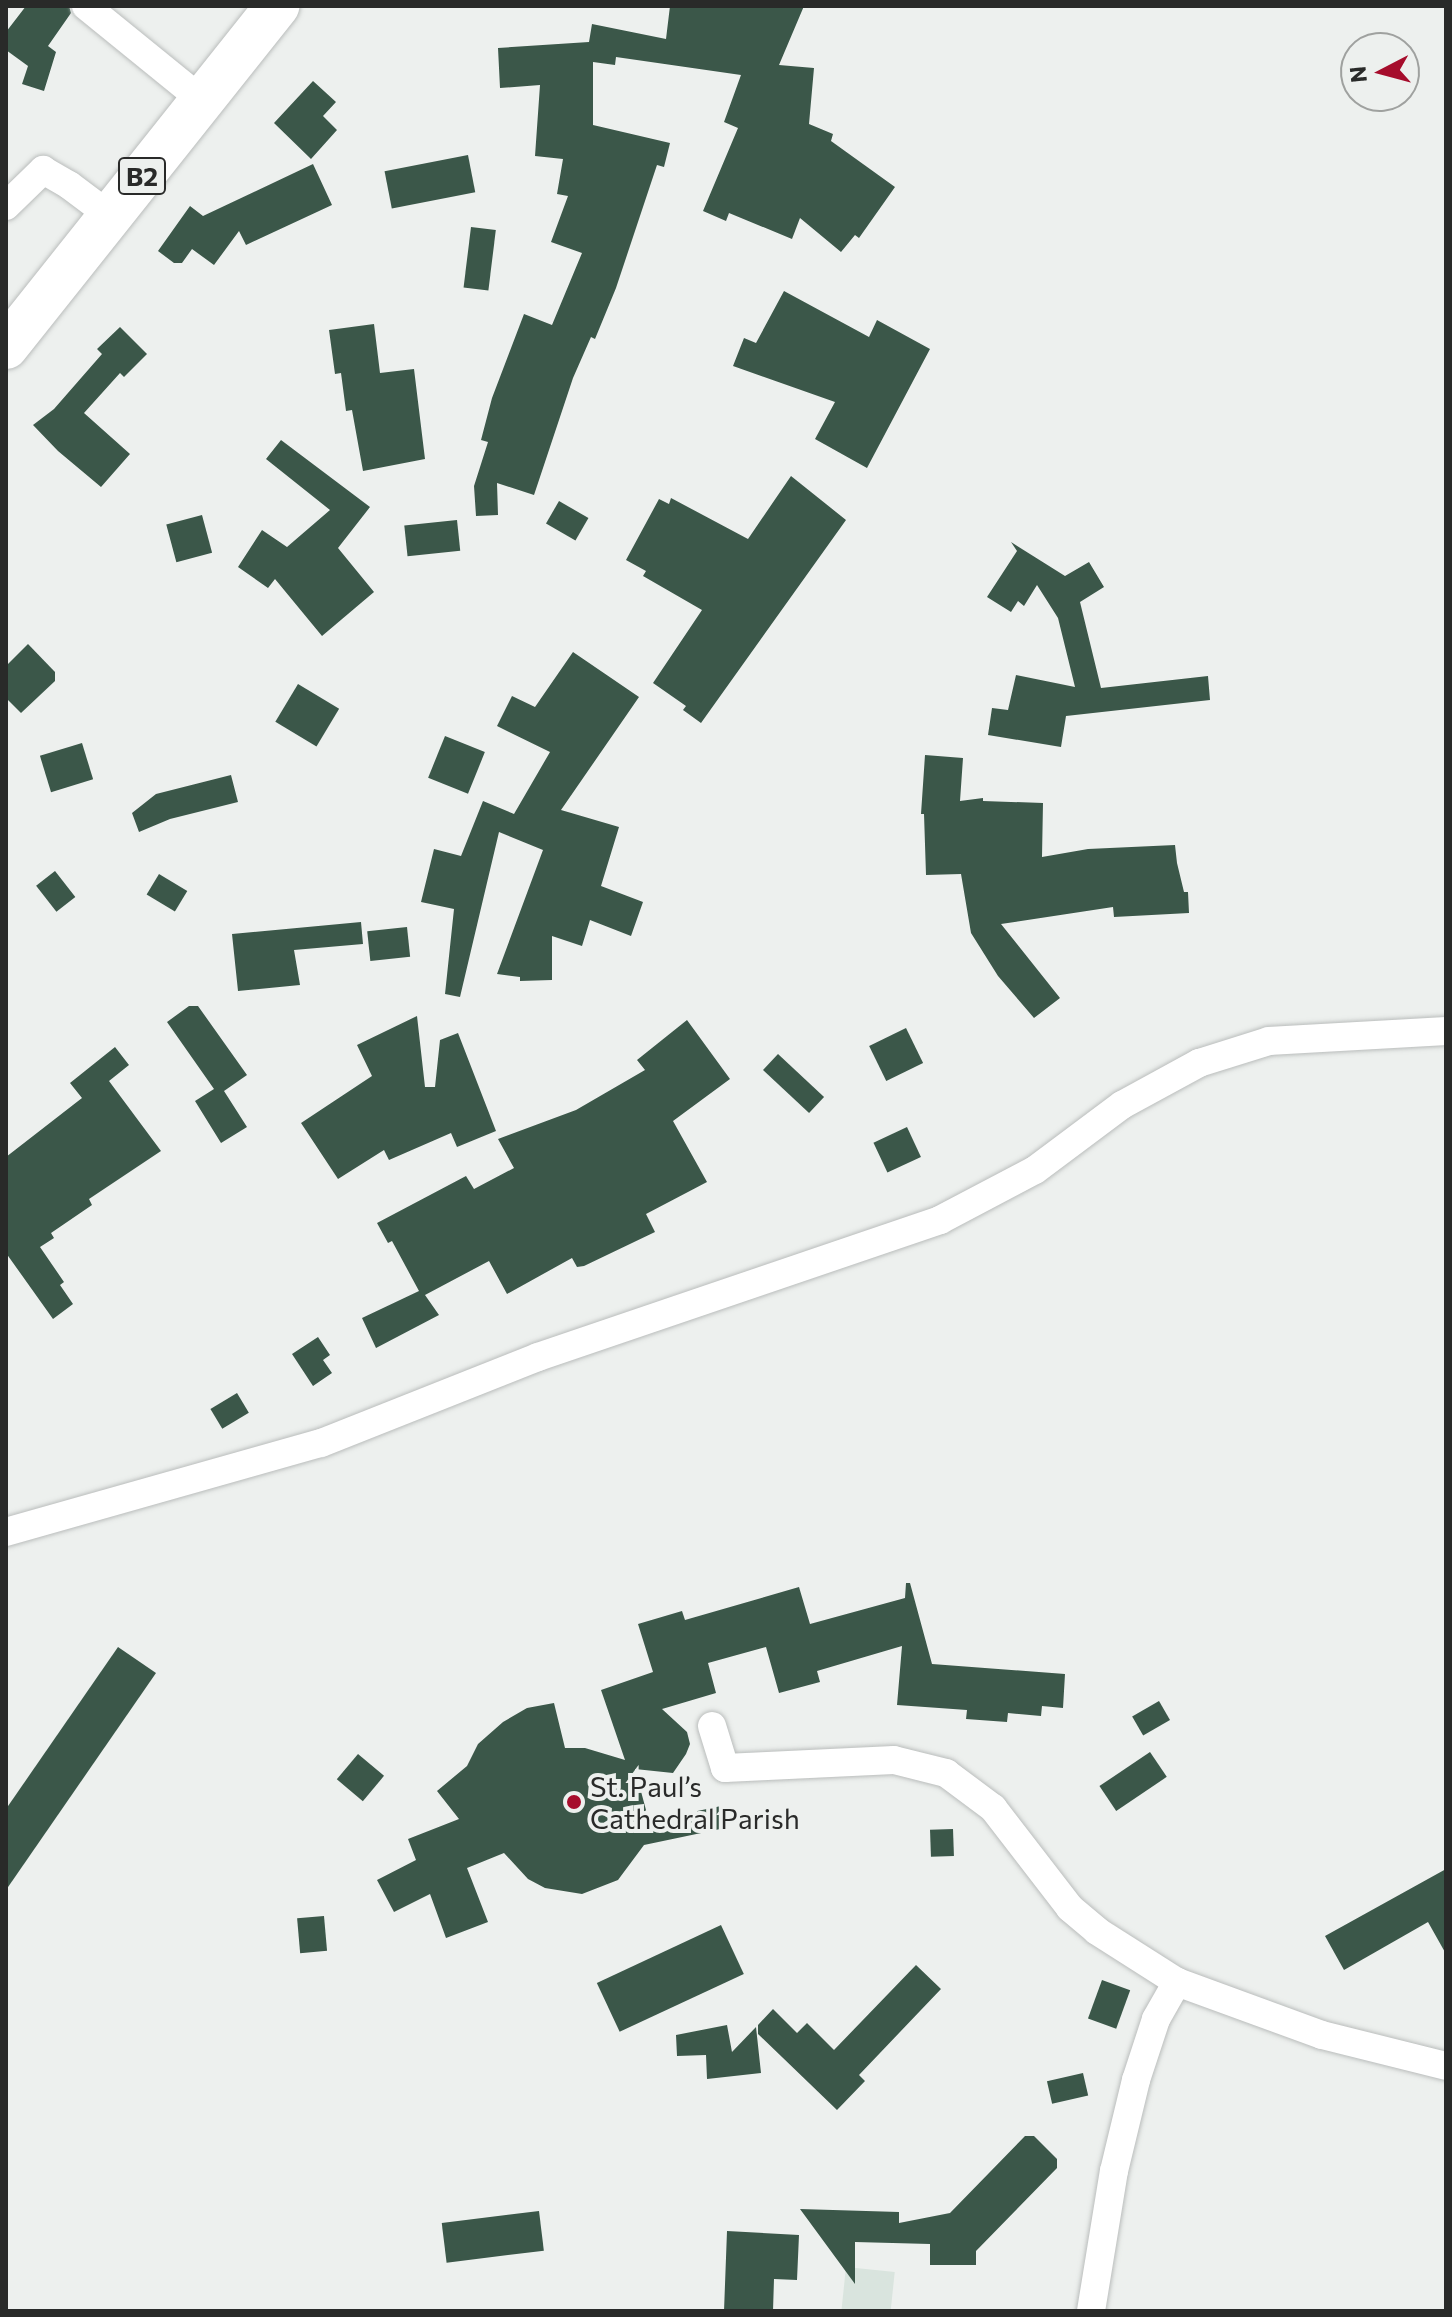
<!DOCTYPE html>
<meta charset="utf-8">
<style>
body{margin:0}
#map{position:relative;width:1452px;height:2317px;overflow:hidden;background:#edf0ee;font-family:Commissioner,sans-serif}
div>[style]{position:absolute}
.built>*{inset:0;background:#d9e4de;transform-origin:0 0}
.building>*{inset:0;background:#3b5749;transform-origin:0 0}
.roads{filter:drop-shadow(0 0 2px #babdbc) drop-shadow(0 0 2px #babdbc)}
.street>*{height:28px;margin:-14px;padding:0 14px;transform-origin:14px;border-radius:14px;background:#fff}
.highway>*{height:44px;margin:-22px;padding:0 22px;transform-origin:22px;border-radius:22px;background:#fff}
.dots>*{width:22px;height:22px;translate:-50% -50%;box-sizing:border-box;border:4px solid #edf0ee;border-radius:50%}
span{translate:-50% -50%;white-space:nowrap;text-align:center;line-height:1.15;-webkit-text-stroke:8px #edf0ee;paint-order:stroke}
.shield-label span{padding:2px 6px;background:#edf0ee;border:2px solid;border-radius:6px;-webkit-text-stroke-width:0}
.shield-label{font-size:26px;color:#292a29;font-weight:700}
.poi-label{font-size:28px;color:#292a29}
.left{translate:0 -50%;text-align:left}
.frame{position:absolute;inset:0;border:8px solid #292a29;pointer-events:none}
.north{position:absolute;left:1340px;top:32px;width:80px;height:80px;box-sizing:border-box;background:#edf0ee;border:2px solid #9fa19f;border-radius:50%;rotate:264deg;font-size:22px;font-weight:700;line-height:32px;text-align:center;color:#292a29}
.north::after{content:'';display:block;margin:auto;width:28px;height:36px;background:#a60d2c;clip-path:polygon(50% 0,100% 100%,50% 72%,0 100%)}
</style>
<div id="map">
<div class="built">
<i style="left:846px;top:2267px;width:49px;height:44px;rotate:6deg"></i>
</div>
<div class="building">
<i style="clip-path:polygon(26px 6px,69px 6px,71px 13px,48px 46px,56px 52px,44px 91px,22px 84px,28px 66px,6px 50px,6px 32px)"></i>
<i style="clip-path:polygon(670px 6px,804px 6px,779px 65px,814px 68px,809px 124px,833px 134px,831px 141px,895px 187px,859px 238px,855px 235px,841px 252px,800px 218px,792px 239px,729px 213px,726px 221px,703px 211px,738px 128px,724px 122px,741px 75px,616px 57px,615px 65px,593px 62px,593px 125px,670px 143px,664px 167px,657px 165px,616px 288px,595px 339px,591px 337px,573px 378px,534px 495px,497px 483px,498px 515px,476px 516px,474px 486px,488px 442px,481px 440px,492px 398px,524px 314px,552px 325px,582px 253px,551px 242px,568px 196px,557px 194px,563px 159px,535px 156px,540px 85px,500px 88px,498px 48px,589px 42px,592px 24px,666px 39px)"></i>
<i style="clip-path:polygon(313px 81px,336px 102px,323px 116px,337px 130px,311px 159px,274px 123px)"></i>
<i style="left:468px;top:155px;width:38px;height:85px;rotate:79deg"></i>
<i style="clip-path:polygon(313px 164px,332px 205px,246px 245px,239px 231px,214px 265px,192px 249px,182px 263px,174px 263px,158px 251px,190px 206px,203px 216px)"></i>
<i style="left:471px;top:227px;width:25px;height:61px;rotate:7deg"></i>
<i style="clip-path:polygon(784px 291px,869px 337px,877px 320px,930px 349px,867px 468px,815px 439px,835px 402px,733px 366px,744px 338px,756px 343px)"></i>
<i style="clip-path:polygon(374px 324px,380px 373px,414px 369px,425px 459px,363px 471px,352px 410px,346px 411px,341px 373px,335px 374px,329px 330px)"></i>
<i style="clip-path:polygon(120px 327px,147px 354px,124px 377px,120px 373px,84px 413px,130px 454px,101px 487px,58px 451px,33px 425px,54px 409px,102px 354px,97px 349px)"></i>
<i style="clip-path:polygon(281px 440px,370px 507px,338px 548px,374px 592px,322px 636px,275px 579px,268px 588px,238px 567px,262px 530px,287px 547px,330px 510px,266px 459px)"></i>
<i style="clip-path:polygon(791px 476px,846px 520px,701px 723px,683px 710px,686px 706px,653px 683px,702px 610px,643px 576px,646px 571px,626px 560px,659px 499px,669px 504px,671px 498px,748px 539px)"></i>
<i style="left:559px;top:501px;width:34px;height:26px;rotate:30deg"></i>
<i style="left:202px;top:515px;width:39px;height:37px;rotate:75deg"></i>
<i style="left:457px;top:520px;width:31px;height:53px;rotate:84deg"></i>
<i style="clip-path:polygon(1011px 542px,1065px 576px,1089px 562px,1104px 587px,1080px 602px,1101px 688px,1208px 676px,1210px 700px,1066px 716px,1061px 747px,988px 735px,992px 708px,1008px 710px,1016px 675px,1075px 687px,1058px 618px,1037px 585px,1024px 606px,1018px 601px,1011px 612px,987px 597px,1017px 551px)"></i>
<i style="clip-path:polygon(28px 644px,55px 672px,55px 681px,21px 713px,6px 698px,6px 666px)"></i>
<i style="clip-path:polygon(573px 652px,639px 697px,561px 810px,619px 827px,601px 886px,643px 902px,631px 936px,590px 920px,582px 946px,552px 936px,552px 980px,520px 981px,520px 977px,497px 974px,543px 850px,499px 832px,460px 997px,445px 994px,454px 909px,421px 902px,434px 849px,461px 856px,483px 801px,514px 814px,550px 752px,497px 726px,512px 696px,535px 707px)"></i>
<i style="left:298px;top:684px;width:48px;height:44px;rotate:31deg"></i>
<i style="left:445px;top:736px;width:43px;height:45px;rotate:22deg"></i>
<i style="left:82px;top:743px;width:38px;height:44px;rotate:73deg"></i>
<i style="clip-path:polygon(925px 755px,963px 758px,960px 801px,983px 798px,983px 801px,1043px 803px,1042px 857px,1088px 849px,1175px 845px,1177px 863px,1184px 892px,1188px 892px,1189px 913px,1114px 917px,1113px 907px,1001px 924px,1060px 998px,1034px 1018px,998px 976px,971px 933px,961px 874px,926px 875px,924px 814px,921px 814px)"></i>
<i style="clip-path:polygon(231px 775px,238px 802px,170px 819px,139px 832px,132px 813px,156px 794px)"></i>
<i style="left:55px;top:871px;width:33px;height:24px;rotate:52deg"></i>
<i style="left:159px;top:874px;width:33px;height:24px;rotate:31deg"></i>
<i style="clip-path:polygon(361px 922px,363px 944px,294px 950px,300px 985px,238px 991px,232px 934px)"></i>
<i style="left:407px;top:927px;width:30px;height:40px;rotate:84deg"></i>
<i style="clip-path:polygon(189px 1006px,198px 1006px,247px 1075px,224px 1091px,247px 1127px,221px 1143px,195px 1101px,214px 1089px,167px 1022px)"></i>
<i style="clip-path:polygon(417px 1016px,425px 1087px,435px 1087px,440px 1040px,458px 1033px,496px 1131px,457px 1147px,451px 1133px,389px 1160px,384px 1150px,338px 1179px,301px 1123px,372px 1076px,357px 1045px)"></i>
<i style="clip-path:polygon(687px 1020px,730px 1079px,673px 1121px,707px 1182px,646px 1214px,655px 1232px,584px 1266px,577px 1267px,572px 1258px,507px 1294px,489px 1261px,425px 1295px,439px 1315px,376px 1348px,362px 1318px,419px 1291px,392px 1241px,388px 1243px,377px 1223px,466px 1176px,474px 1189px,514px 1168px,498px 1139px,576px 1110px,645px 1070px,637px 1060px)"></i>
<i style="left:906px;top:1028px;width:39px;height:41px;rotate:64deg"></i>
<i style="clip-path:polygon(115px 1047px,129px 1065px,109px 1081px,161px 1151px,89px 1199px,92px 1205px,51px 1233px,54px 1238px,40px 1247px,64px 1282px,60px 1285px,73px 1304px,53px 1319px,6px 1253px,6px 1157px,82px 1098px,70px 1083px)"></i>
<i style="left:778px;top:1054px;width:63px;height:22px;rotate:43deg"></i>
<i style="left:907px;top:1127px;width:33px;height:37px;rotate:65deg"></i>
<i style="clip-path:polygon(318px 1337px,330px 1355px,323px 1360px,332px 1373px,313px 1386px,292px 1354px)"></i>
<i style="left:237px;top:1393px;width:23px;height:31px;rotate:59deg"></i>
<i style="clip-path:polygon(906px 1583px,910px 1583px,932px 1664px,1065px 1674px,1063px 1708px,1042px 1706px,1041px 1716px,1008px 1713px,1007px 1722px,966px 1719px,967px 1710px,897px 1705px,902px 1646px,817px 1671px,820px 1682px,779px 1693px,766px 1647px,708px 1663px,716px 1693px,662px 1709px,687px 1732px,690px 1744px,686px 1754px,673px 1773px,635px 1769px,646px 1810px,636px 1824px,721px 1806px,725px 1828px,644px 1845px,618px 1880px,582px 1894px,545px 1888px,528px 1879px,504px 1853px,467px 1868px,488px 1922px,446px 1938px,430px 1894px,394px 1912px,377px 1880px,416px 1860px,408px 1839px,459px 1819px,437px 1791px,467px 1766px,478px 1744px,503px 1722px,527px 1708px,554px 1703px,565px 1748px,585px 1748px,625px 1760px,601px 1690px,653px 1672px,638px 1624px,682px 1611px,685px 1620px,799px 1587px,810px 1624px,905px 1598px)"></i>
<i style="clip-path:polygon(118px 1647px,156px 1673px,6px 1890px,6px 1809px)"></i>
<i style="left:1159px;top:1701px;width:22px;height:31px;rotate:60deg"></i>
<i style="left:1150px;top:1752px;width:30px;height:61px;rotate:56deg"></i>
<i style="left:358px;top:1754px;width:34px;height:33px;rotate:40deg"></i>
<i style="left:953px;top:1829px;width:27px;height:23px;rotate:88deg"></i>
<i style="clip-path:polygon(1446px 1869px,1446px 1954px,1428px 1922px,1344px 1970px,1325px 1936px)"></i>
<i style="left:324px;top:1916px;width:35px;height:27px;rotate:85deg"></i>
<i style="left:721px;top:1925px;width:54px;height:137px;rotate:65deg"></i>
<i style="clip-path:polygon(916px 1965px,941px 1989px,859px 2075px,865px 2081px,837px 2110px,758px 2034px,758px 2025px,773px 2009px,797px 2033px,807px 2023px,834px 2050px)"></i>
<i style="left:1102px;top:1980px;width:30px;height:41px;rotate:20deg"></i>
<i style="clip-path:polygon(727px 2025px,732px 2052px,756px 2027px,761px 2073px,707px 2079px,706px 2055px,677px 2056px,676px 2035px)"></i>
<i style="left:1083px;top:2073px;width:23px;height:37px;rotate:77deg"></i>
<i style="clip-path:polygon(1025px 2136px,1034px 2136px,1057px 2159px,1057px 2168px,976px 2251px,976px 2265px,930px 2265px,930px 2244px,855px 2242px,855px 2284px,800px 2209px,899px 2212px,899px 2223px,950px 2213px)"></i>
<i style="left:539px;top:2211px;width:40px;height:98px;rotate:83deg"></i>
<i style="clip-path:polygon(727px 2231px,799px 2235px,797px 2280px,774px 2279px,773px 2311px,724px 2311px)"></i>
</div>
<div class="roads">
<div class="street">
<i style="left:86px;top:6px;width:152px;rotate:39.1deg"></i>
<i style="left:6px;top:206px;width:52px;rotate:-44.2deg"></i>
<i style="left:43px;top:170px;width:30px;rotate:30deg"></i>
<i style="left:69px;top:185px;width:50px;rotate:36.9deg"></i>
<i style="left:6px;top:1532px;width:327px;rotate:-15.8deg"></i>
<i style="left:321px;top:1443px;width:233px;rotate:-21.6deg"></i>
<i style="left:538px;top:1357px;width:425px;rotate:-18.8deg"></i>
<i style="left:940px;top:1220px;width:107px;rotate:-27.8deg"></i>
<i style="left:1035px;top:1170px;width:109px;rotate:-36.8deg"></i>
<i style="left:1122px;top:1105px;width:88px;rotate:-28.6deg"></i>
<i style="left:1199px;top:1063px;width:73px;rotate:-17.4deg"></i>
<i style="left:1269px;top:1041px;width:177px;rotate:-3.2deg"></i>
<i style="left:712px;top:1726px;width:44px;rotate:72.8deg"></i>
<i style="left:725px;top:1768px;width:169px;rotate:-2.7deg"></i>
<i style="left:894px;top:1760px;width:54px;rotate:14deg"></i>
<i style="left:946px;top:1773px;width:59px;rotate:36.7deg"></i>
<i style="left:993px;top:1808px;width:126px;rotate:52.4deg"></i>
<i style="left:1070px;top:1908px;width:35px;rotate:40deg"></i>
<i style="left:1097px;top:1931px;width:95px;rotate:32.5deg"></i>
<i style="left:1177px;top:1982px;width:154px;rotate:20.1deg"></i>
<i style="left:1322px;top:2035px;width:128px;rotate:14deg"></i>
<i style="left:1091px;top:2311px;width:142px;rotate:-80.7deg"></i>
<i style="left:1114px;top:2171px;width:94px;rotate:-76.4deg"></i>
<i style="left:1136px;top:2080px;width:64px;rotate:-71.8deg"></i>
<i style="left:1156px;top:2019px;width:43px;rotate:-60.4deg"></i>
</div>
<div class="highway">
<i style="left:6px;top:347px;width:436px;rotate:-51.5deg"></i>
</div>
</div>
<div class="dots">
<i style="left:574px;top:1802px;background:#a60d2c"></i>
</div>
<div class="shield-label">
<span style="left:142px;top:176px">B2</span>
</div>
<div class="poi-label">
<span class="left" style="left:590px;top:1802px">St. Paul’s<br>Cathedral Parish</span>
</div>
<div class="frame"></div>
<div class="north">N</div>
</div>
